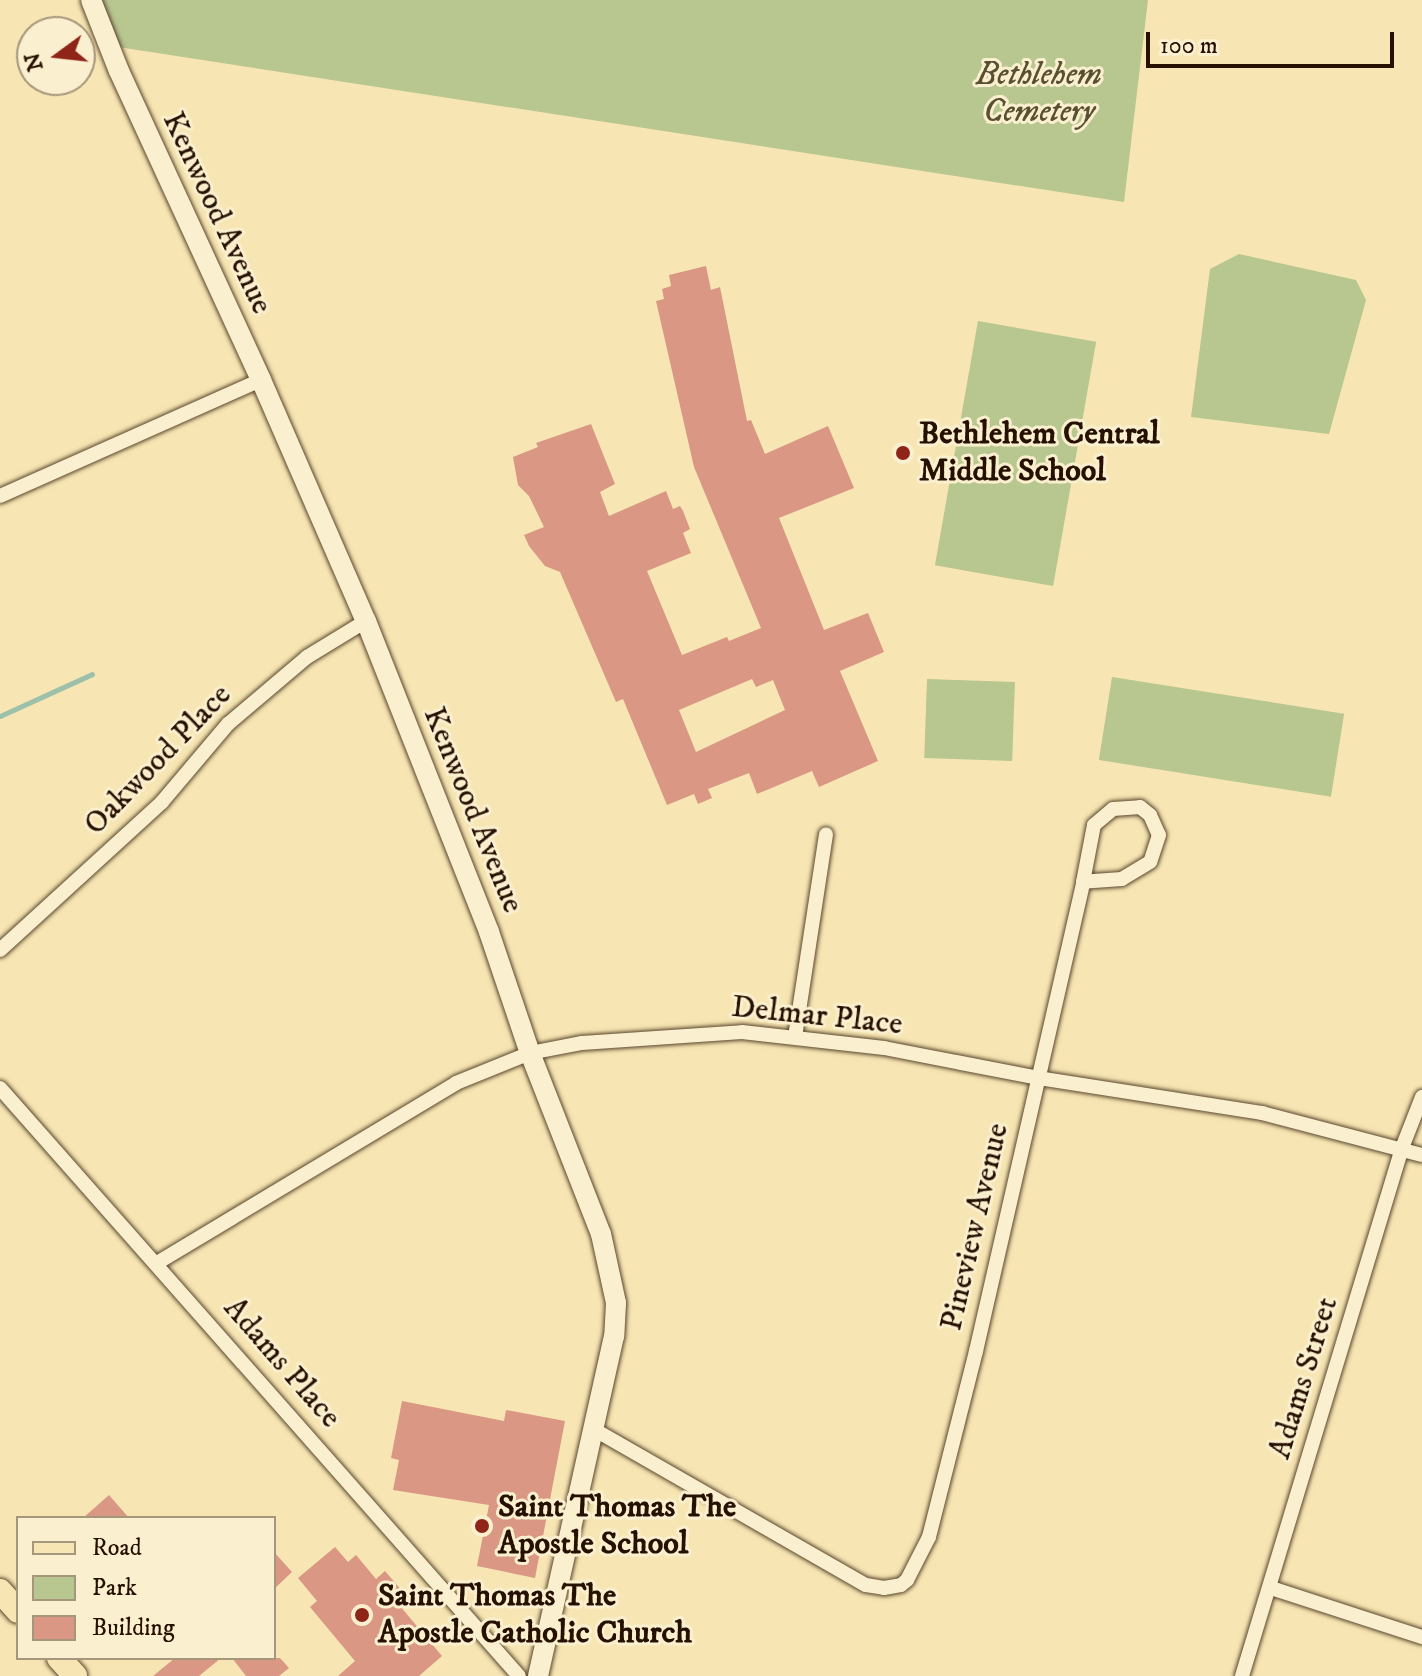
<!DOCTYPE html>
<style>
body{margin:0}
#map{position:relative;width:1422px;height:1676px;overflow:hidden;background:#f7e6b3;font-family:"IM FELL DW Pica",serif}
div>[style]{position:absolute}
.green>*{inset:0;background:#b8c690;transform-origin:0 0}
.stream>*{height:5px;margin:-2.5px;padding:0 2.5px;transform-origin:2.5px;border-radius:2.5px;background:#9dc0ab}
.building>*{inset:0;background:#d99784}
.roads{filter:drop-shadow(0 0 2px #5a462d) drop-shadow(0 0 2px #5a462d)}
.street>*{height:14px;margin:-7px;padding:0 7px;transform-origin:7px;border-radius:7px;background:#faefce}
.secondary>*{height:20px;margin:-10px;padding:0 10px;transform-origin:10px;border-radius:10px;background:#faefce}
.primary>*{height:24px;margin:-12px;padding:0 12px;transform-origin:12px;border-radius:12px;background:#f7e6b3}
.dots>*{width:22px;height:22px;translate:-50% -50%;box-sizing:border-box;border:4px solid #faefce;border-radius:50%}
span{translate:-50% -50%;white-space:nowrap;text-align:center;line-height:1.15;-webkit-text-stroke:6px #faefce;paint-order:stroke}
.park-label{font-size:32px;color:#595032;font-style:italic}
.street-label{font-size:32px;color:#261000}
.poi-label{font-size:32px;color:#261000;font-weight:700}
.left{translate:0 -50%;text-align:left}
.legend{position:absolute;left:16px;top:1516px;width:260px;height:144px;box-sizing:border-box;background:#faefce;border:2px solid #a5967c;margin:0;padding:10px 14px;list-style:none;font-size:24px;color:#261000}
.legend li{display:flex;align-items:center;gap:16px;height:40px}
.legend b{width:40px;border:2px solid #a5967c}
.north{position:absolute;left:16px;top:16px;width:80px;height:80px;box-sizing:border-box;background:#faefce;border:2px solid #a5967c;border-radius:50%;rotate:255deg;font-size:22px;font-weight:700;line-height:32px;text-align:center;color:#261000}
.north::after{content:'';display:block;margin:auto;width:28px;height:36px;background:#8f2418;clip-path:polygon(50% 0,100% 100%,50% 72%,0 100%)}
.scale{position:absolute;left:1146px;top:32px;width:248px;height:36px;box-sizing:border-box;border:4px solid #261000;border-top:0;padding-left:10px;font-size:24px;line-height:28px;white-space:nowrap;color:#261000;-webkit-text-stroke:6px #faefce;paint-order:stroke}
</style>
<div id="map">
<div class="green">
<i style="clip-path:polygon(101px 0,1148px 0,1124px 202px,118px 47px)"></i>
<i style="clip-path:polygon(1239px 254px,1356px 280px,1366px 300px,1329px 434px,1191px 417px,1210px 269px)"></i>
<i style="left:978px;top:321px;width:120px;height:248px;rotate:10deg"></i>
<i style="left:1112px;top:677px;width:235px;height:84px;rotate:9deg"></i>
<i style="left:927px;top:679px;width:88px;height:79px;rotate:2deg"></i>
</div>
<div class="stream">
<i style="left:0;top:716px;width:101px;rotate:-24.5deg"></i>
</div>
<div class="building">
<i style="clip-path:polygon(evenodd,706px 266px,711px 290px,720px 287px,747px 421px,751px 420px,765px 454px,828px 426px,854px 488px,779px 518px,824px 630px,868px 613px,884px 652px,840px 671px,878px 761px,819px 787px,812px 771px,757px 794px,749px 773px,708px 789px,712px 798px,698px 804px,694px 794px,667px 805px,623px 699px,616px 702px,560px 572px,545px 566px,529px 546px,524px 535px,544px 527px,529px 496px,518px 485px,513px 457px,538px 447px,536px 443px,591px 424px,615px 484px,600px 492px,609px 516px,666px 491px,673px 509px,680px 506px,683px 511px,690px 529px,683px 533px,691px 553px,647px 571px,682px 655px,727px 637px,729px 641px,761px 628px,694px 467px,656px 301px,664px 299px,662px 289px,671px 286px,669px 275px,706px 266px,752px 679px,756px 687px,773px 680px,785px 710px,696px 752px,679px 710px,752px 679px)"></i>
<i style="clip-path:polygon(402px 1401px,504px 1421px,506px 1410px,565px 1421px,535px 1578px,477px 1566px,489px 1505px,393px 1490px,399px 1460px,391px 1458px)"></i>
<i style="clip-path:polygon(109px 1495px,129px 1518px,83px 1518px)"></i>
<i style="clip-path:polygon(335px 1547px,348px 1562px,356px 1555px,376px 1579px,385px 1571px,409px 1599px,400px 1606px,442px 1656px,419px 1676px,338px 1676px,355px 1661px,310px 1607px,317px 1601px,298px 1578px)"></i>
<i style="clip-path:polygon(274px 1552px,292px 1572px,274px 1589px)"></i>
<i style="clip-path:polygon(175px 1658px,221px 1658px,199px 1676px,153px 1676px)"></i>
<i style="clip-path:polygon(232px 1658px,280px 1658px,289px 1668px,279px 1676px,246px 1676px)"></i>
</div>
<div class="roads">
<div class="street">
<i style="left:0;top:496px;width:286px;rotate:-24deg"></i>
<i style="left:1140px;top:807px;width:13px;rotate:39deg"></i>
<i style="left:1150px;top:815px;width:22px;rotate:66deg"></i>
<i style="left:1159px;top:835px;width:28px;rotate:108deg"></i>
<i style="left:1150px;top:862px;width:33px;rotate:149deg"></i>
<i style="left:1122px;top:879px;width:39px;rotate:176deg"></i>
<i style="left:1083px;top:882px;width:58px;rotate:-79.1deg"></i>
<i style="left:1094px;top:825px;width:25px;rotate:-40deg"></i>
<i style="left:1113px;top:809px;width:27px;rotate:-4deg"></i>
<i style="left:0;top:950px;width:219px;rotate:-42.4deg"></i>
<i style="left:162px;top:802px;width:102px;rotate:-49.8deg"></i>
<i style="left:228px;top:724px;width:104px;rotate:-40.3deg"></i>
<i style="left:307px;top:657px;width:69px;rotate:-31.4deg"></i>
<i style="left:795px;top:1037px;width:205px;rotate:-81.3deg"></i>
<i style="left:0;top:1088px;width:784px;rotate:48.57deg"></i>
<i style="left:157px;top:1263px;width:349px;rotate:-31deg"></i>
<i style="left:456px;top:1083px;width:80px;rotate:-22.1deg"></i>
<i style="left:530px;top:1053px;width:53px;rotate:-10.9deg"></i>
<i style="left:582px;top:1043px;width:160px;rotate:-3.9deg"></i>
<i style="left:742px;top:1032px;width:143px;rotate:6.4deg"></i>
<i style="left:884px;top:1048px;width:157px;rotate:11deg"></i>
<i style="left:1038px;top:1078px;width:227px;rotate:8.9deg"></i>
<i style="left:1262px;top:1113px;width:165px;rotate:14.7deg"></i>
<i style="left:595px;top:1430px;width:312px;rotate:29.8deg"></i>
<i style="left:866px;top:1585px;width:18px;rotate:9deg"></i>
<i style="left:884px;top:1588px;width:17px;rotate:-10deg"></i>
<i style="left:901px;top:1585px;width:8px;rotate:-40deg"></i>
<i style="left:907px;top:1580px;width:48px;rotate:-62.9deg"></i>
<i style="left:929px;top:1537px;width:192px;rotate:-75.8deg"></i>
<i style="left:976px;top:1351px;width:481px;rotate:-77.1deg"></i>
<i style="left:1271px;top:1588px;width:159px;rotate:18deg"></i>
<i style="left:1242px;top:1676px;width:552px;rotate:-73.14deg"></i>
<i style="left:1402px;top:1148px;width:55px;rotate:-68.6deg"></i>
</div>
<div class="secondary">
<i style="left:91px;top:0;width:76px;rotate:68.5deg"></i>
<i style="left:119px;top:71px;width:340px;rotate:65.3deg"></i>
<i style="left:261px;top:380px;width:263px;rotate:66.5deg"></i>
<i style="left:366px;top:621px;width:334px;rotate:68.4deg"></i>
<i style="left:489px;top:932px;width:128px;rotate:71.3deg"></i>
<i style="left:530px;top:1053px;width:194px;rotate:68.6deg"></i>
<i style="left:601px;top:1234px;width:71px;rotate:77.7deg"></i>
<i style="left:616px;top:1303px;width:33px;rotate:93deg"></i>
<i style="left:614px;top:1336px;width:348px;rotate:102.6deg"></i>
</div>
<div class="primary">
<i style="left:0;top:1591px;width:27px;rotate:48deg"></i>
<i style="left:59px;top:1658px;width:24px;rotate:48deg"></i>
</div>
</div>
<div class="dots">
<i style="left:903px;top:453px;background:#8f2418"></i>
<i style="left:482px;top:1526px;background:#8f2418"></i>
<i style="left:362px;top:1615px;background:#8f2418"></i>
</div>
<div class="park-label">
<span style="left:1039px;top:94px">Bethlehem<br>Cemetery</span>
</div>
<div class="street-label">
<span style="left:217px;top:213px;rotate:65deg">Kenwood Avenue</span>
<span style="left:158px;top:760px;rotate:-46deg">Oakwood Place</span>
<span style="left:473px;top:810px;rotate:68deg">Kenwood Avenue</span>
<span style="left:817px;top:1016px;rotate:6deg">Delmar Place</span>
<span style="left:975px;top:1227px;rotate:-77deg">Pineview Avenue</span>
<span style="left:282px;top:1363px;rotate:49deg">Adams Place</span>
<span style="left:1304px;top:1378px;rotate:-73deg">Adams Street</span>
</div>
<div class="poi-label">
<span class="left" style="left:919px;top:453px">Bethlehem Central<br>Middle School</span>
<span class="left" style="left:498px;top:1526px">Saint Thomas The<br>Apostle School</span>
<span class="left" style="left:378px;top:1615px">Saint Thomas The<br>Apostle Catholic Church</span>
</div>
<ul class="legend">
<li><b style="height:10px;background:#f7e6b3"></b>Road</li>
<li><b style="height:22px;background:#b8c690"></b>Park</li>
<li><b style="height:22px;background:#d99784"></b>Building</li>
</ul>
<div class="north">N</div>
<div class="scale">100 m</div>
</div>
